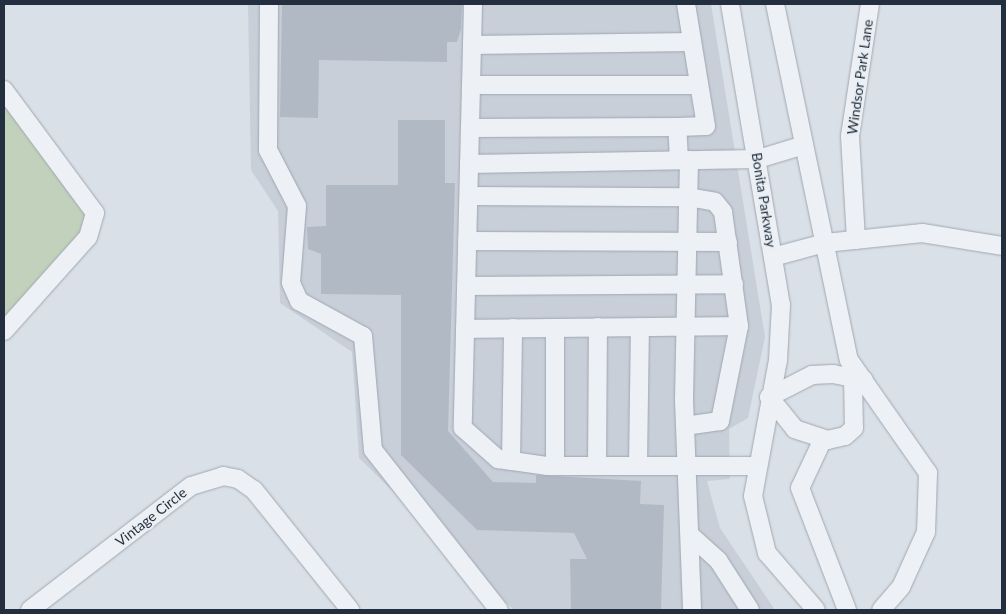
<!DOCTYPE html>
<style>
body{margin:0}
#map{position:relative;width:1006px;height:614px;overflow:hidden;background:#dae0e7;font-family:Lato,sans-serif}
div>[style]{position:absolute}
.built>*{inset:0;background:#c8cfd9}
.green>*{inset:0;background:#c2d1bb}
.building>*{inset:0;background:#b1b9c4}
.roads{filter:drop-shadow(0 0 1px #9fa7b1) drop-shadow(0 0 1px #9fa7b1)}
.minor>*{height:18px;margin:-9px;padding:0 9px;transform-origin:9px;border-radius:9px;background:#edf0f5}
span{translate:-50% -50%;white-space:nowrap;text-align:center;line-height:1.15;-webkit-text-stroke:4.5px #eaeff4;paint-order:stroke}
.street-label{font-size:14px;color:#232f3e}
.frame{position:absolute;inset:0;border:5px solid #232f3e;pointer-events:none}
</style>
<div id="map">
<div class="built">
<i style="clip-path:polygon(248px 4px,711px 4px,765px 337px,748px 418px,729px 429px,730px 479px,707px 481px,720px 528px,775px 610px,514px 610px,359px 458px,352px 352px,280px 303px,278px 211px,251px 170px)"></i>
</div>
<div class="green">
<i style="clip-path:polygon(4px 103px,87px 214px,83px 230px,4px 317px)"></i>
</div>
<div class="building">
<i style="clip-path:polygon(282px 4px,462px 4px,461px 29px,457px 42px,447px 42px,447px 62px,319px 60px,318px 118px,280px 117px)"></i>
<i style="clip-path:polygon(398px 120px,445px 120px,445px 183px,455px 183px,448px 431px,493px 482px,536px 483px,536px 475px,641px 481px,640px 504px,664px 505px,661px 610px,571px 610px,570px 559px,587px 559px,574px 533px,477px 530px,401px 455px,401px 295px,321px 294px,321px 254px,308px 249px,307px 227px,326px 226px,326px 185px,398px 185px)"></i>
</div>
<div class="roads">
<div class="minor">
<i style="left:269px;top:4px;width:146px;rotate:90.4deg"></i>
<i style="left:268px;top:150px;width:63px;rotate:62.6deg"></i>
<i style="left:297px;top:206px;width:77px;rotate:94.5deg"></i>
<i style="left:291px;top:283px;width:20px;rotate:66deg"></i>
<i style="left:299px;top:301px;width:73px;rotate:28.7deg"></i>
<i style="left:363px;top:336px;width:114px;rotate:85deg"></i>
<i style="left:373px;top:450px;width:204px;rotate:51.8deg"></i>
<i style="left:473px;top:4px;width:424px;rotate:91.4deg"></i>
<i style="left:463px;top:428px;width:47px;rotate:41.5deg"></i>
<i style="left:498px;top:459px;width:49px;rotate:8.1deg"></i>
<i style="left:547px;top:466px;width:210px"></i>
<i style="left:730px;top:4px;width:305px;rotate:80.4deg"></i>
<i style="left:781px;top:305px;width:55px;rotate:93.1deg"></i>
<i style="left:778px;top:360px;width:138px;rotate:100.4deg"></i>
<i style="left:753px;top:496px;width:59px;rotate:76.2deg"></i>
<i style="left:767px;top:553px;width:75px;rotate:49.3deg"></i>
<i style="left:775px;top:4px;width:364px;rotate:78.3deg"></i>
<i style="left:849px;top:360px;width:138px;rotate:55deg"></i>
<i style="left:928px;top:473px;width:59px;rotate:91.9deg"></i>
<i style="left:926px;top:532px;width:60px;rotate:114.4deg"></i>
<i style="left:901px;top:587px;width:30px;rotate:131deg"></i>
<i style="left:472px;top:45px;width:220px;rotate:-0.8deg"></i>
<i style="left:471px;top:85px;width:228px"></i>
<i style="left:4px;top:90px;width:153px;rotate:53.5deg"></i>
<i style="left:95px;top:213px;width:25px;rotate:106deg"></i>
<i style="left:88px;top:237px;width:126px;rotate:131.8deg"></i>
<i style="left:470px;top:128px;width:207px;rotate:-0.3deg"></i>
<i style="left:679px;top:160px;width:33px;rotate:-93deg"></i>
<i style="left:677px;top:127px;width:29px;rotate:-2deg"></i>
<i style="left:706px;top:126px;width:124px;rotate:-99.3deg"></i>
<i style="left:689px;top:160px;width:240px;rotate:91.2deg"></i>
<i style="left:684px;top:400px;width:210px;rotate:87.8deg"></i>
<i style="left:469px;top:164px;width:289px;rotate:-1deg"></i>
<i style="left:758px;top:159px;width:48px;rotate:-16.9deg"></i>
<i style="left:469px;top:196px;width:219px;rotate:0.3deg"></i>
<i style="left:688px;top:197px;width:27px;rotate:10deg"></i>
<i style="left:715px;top:202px;width:13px;rotate:51deg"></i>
<i style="left:723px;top:212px;width:115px;rotate:82deg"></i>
<i style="left:739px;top:326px;width:97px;rotate:101.3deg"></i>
<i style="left:720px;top:421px;width:34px;rotate:172deg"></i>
<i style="left:856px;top:240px;width:104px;rotate:-93.3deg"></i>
<i style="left:850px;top:136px;width:134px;rotate:-81.4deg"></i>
<i style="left:467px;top:241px;width:261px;rotate:0.2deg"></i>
<i style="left:773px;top:257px;width:54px;rotate:-15.1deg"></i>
<i style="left:825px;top:243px;width:98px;rotate:-5.9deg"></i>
<i style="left:922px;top:233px;width:81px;rotate:9.2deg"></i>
<i style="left:466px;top:286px;width:268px;rotate:-0.4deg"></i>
<i style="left:465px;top:329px;width:274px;rotate:-0.6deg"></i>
<i style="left:853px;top:378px;width:50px;rotate:88.9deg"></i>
<i style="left:854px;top:428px;width:12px;rotate:138deg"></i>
<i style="left:845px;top:436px;width:17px;rotate:167deg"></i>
<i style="left:828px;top:440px;width:35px;rotate:-162deg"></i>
<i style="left:795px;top:429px;width:41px;rotate:-129.1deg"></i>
<i style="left:769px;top:397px;width:48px;rotate:-27.1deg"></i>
<i style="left:812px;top:375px;width:21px;rotate:-3deg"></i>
<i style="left:833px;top:374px;width:20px;rotate:11deg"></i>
<i style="left:853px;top:378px;width:11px;rotate:10deg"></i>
<i style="left:823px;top:439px;width:54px;rotate:115.1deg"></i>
<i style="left:800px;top:488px;width:131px;rotate:68.9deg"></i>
<i style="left:511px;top:461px;width:133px;rotate:-89.1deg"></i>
<i style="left:555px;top:466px;width:138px;rotate:-90deg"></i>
<i style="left:597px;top:466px;width:139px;rotate:-89.6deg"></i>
<i style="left:638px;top:466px;width:139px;rotate:-89.2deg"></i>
<i style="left:690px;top:535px;width:38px;rotate:42deg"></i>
<i style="left:718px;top:560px;width:59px;rotate:57.4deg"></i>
<i style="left:30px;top:610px;width:203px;rotate:-37.6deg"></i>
<i style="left:191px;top:486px;width:34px;rotate:-17deg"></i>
<i style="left:223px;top:476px;width:15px;rotate:11deg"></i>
<i style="left:238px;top:479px;width:19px;rotate:35deg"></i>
<i style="left:254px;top:490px;width:154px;rotate:51.3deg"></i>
</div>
</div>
<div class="street-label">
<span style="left:860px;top:77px;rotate:-82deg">Windsor Park Lane</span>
<span style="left:764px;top:200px;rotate:81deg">Bonita Parkway</span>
<span style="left:151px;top:517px;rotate:-38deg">Vintage Circle</span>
</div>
<div class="frame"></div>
</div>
